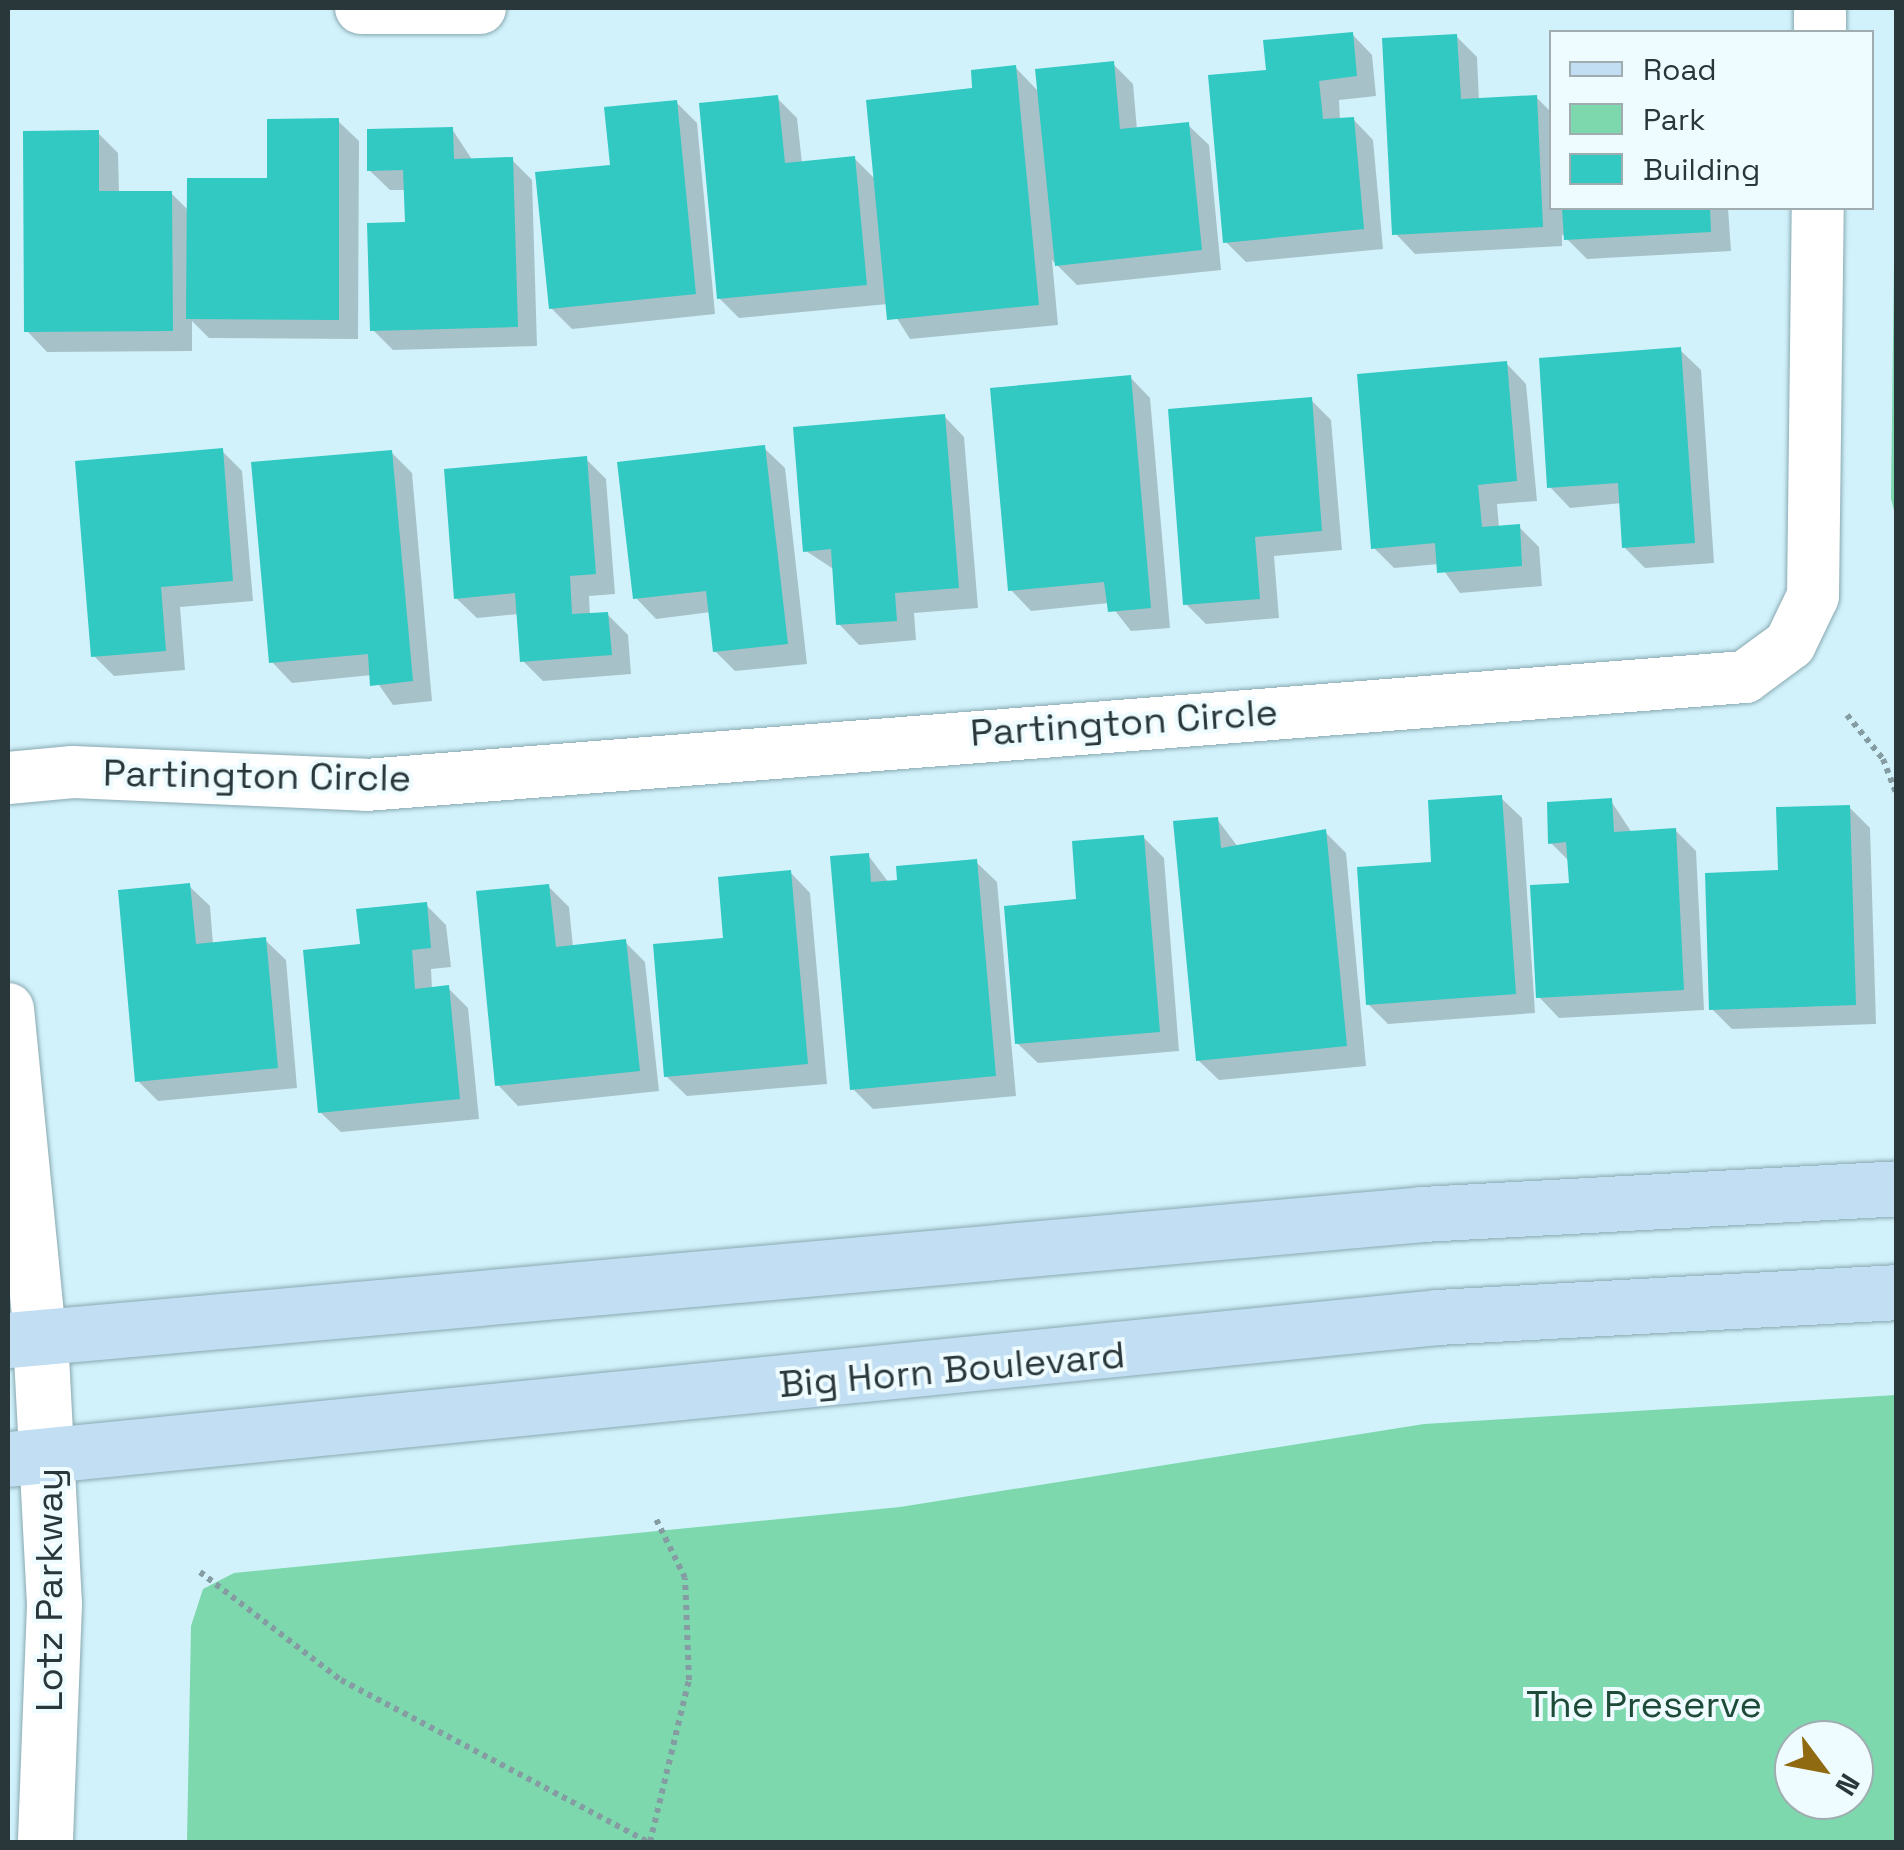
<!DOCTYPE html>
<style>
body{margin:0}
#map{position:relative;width:1904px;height:1850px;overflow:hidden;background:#d1f2fb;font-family:"Space Grotesk",sans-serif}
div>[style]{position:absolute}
.green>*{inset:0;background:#7dd8ae}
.shadow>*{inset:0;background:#0003}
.building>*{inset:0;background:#31c9c2}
.path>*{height:6px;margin-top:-3px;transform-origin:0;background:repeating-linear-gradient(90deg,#849ca2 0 5px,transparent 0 10px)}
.roads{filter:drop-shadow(0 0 2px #89a8b1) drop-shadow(0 0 2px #89a8b1)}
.minor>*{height:52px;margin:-26px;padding:0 26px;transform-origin:26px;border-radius:26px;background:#fff}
.tertiary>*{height:55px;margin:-27.5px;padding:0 27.5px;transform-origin:27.5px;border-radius:27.5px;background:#fff}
.secondary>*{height:55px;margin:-27.5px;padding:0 27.5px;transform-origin:27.5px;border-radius:27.5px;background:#c2def2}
span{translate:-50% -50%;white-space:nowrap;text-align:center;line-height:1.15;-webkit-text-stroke:8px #eefbff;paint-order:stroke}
.street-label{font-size:38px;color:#2a373a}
.park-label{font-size:38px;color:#1e4b38}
.frame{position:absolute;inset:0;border:10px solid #2a373a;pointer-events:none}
.legend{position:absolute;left:1549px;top:30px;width:325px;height:180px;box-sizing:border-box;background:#eefbff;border:2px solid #a0adb0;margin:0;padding:12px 18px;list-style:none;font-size:30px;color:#2a373a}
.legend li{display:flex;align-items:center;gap:20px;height:50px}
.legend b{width:50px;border:2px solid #a0adb0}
.north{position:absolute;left:1774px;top:1720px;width:100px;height:100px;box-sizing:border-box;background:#eefbff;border:2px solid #a0adb0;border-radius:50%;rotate:122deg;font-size:28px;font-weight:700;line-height:40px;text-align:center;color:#2a373a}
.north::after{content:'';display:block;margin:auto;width:35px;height:45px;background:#906a10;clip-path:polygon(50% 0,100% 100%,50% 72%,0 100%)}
</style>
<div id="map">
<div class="green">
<i style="clip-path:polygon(1896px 104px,1896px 518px,1891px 499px)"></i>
<i style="clip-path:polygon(evenodd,1896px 1395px,1896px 1842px,187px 1842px,191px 1626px,203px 1589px,234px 1573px,900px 1507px,1424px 1424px,1896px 1395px,1794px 1740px,1854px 1740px,1854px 1800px,1794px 1800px,1794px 1740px)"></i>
</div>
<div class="shadow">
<i style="clip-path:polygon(1352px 34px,1372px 55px,1376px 96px,1339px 100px,1340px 120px,1353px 119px,1373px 140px,1383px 249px,1246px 262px,1226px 242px,1269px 73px)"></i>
<i style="clip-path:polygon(1456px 36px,1477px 57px,1479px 101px,1536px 97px,1552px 113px,1552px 208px,1728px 208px,1731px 251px,1587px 259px,1562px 234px,1562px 246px,1415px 254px,1395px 233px)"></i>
<i style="clip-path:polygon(1113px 64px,1133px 84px,1137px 130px,1188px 125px,1209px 145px,1221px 270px,1077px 285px,1052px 260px,1058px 325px,910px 339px,888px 304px,739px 318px,719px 298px,777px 98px,797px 118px,802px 163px,854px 158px,876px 180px,975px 91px,1015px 67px,1039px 92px)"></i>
<i style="clip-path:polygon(676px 102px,697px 123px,715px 314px,572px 329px,551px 308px,613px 167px)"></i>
<i style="clip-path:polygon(338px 121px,359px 141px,358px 339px,209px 338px,192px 321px,192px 351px,47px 352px,27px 331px,98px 133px,118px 153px,119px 193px,171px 193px,189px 211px,270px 181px)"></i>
<i style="clip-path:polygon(452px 129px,473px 161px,512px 160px,532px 180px,537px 346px,393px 350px,373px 330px,408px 224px,407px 190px,390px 190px,369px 170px)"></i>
<i style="clip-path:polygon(1680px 350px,1701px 370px,1714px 563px,1645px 568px,1624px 547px,1622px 503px,1570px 508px,1550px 487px)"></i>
<i style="clip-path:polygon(1506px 363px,1526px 384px,1537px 501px,1497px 504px,1499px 528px,1519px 527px,1539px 547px,1542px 586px,1460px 593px,1439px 564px,1394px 568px,1373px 547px)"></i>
<i style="clip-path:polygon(1130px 377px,1150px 398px,1170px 628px,1131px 631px,1109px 603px,1031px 611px,1011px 590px)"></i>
<i style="clip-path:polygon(1311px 400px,1331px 420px,1342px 550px,1274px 556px,1279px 618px,1206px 624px,1186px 604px)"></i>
<i style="clip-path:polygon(944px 416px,964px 437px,978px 608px,914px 613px,916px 640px,859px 645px,839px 624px,835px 570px,806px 551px)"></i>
<i style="clip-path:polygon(764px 448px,785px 468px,807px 664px,735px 671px,715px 651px,711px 612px,656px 619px,636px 598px)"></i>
<i style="clip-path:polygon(222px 451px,242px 471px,253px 601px,180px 607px,185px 670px,114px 676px,94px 656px)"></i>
<i style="clip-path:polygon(391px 452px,412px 473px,432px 701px,393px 705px,372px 675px,292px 683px,272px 662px)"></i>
<i style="clip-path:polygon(586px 459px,606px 479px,615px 594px,589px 596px,590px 616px,607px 614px,628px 635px,631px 674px,543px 681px,523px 661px,519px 614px,477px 618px,456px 598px)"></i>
<i style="clip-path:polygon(1501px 798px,1522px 818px,1535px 1013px,1388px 1024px,1368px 1004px,1434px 864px)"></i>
<i style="clip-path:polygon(1611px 801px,1632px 833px,1675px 830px,1696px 851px,1704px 1010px,1559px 1018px,1539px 997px,1571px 886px,1570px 862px,1551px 843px)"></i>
<i style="clip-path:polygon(1849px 807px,1870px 828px,1876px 1024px,1732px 1029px,1712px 1009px,1780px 873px)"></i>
<i style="clip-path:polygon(1217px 819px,1238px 847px,1325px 832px,1346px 853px,1366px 1066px,1219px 1080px,1198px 1060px)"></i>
<i style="clip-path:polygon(1143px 837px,1164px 858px,1179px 1051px,1038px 1063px,1017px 1043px,1079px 901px)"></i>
<i style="clip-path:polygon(868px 855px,889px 883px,976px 862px,997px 882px,1016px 1096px,873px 1109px,853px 1089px)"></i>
<i style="clip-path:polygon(790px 872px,810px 893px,827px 1084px,687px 1096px,666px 1076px,726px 940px)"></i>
<i style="clip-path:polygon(189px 886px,210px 906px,213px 945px,265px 940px,286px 960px,297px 1088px,158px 1101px,137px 1080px)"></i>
<i style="clip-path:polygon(548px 886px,569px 907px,573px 947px,625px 942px,645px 962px,659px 1091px,518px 1106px,498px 1085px)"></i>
<i style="clip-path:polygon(426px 905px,446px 925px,451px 967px,431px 969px,432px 990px,448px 988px,468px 1008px,479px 1119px,341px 1132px,320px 1112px)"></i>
</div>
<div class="building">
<i style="clip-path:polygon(1353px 32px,1357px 76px,1319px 81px,1323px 119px,1354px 117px,1364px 229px,1223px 243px,1208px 75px,1266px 70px,1263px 40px)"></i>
<i style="clip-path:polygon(1457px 34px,1461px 99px,1537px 95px,1543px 227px,1392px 235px,1382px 38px)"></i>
<i style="clip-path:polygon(1114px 61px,1120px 129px,1189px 122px,1202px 250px,1055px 266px,1035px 69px)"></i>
<i style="clip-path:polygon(1016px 65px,1039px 305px,887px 320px,866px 100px,972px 88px,971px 70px)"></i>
<i style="clip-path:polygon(778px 95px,785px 163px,855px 156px,867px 285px,717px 299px,699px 103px)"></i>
<i style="clip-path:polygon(677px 100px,696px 294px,549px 309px,535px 172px,610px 165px,604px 107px)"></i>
<i style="clip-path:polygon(339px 118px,339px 320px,186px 319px,187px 178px,267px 178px,267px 119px)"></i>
<i style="clip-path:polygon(453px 127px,454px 159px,513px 157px,518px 327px,370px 331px,367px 223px,405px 222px,403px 170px,367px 171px,367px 129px)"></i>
<i style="clip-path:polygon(99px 130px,99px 191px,172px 191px,173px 331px,24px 332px,23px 131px)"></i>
<i style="clip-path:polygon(1562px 208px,1710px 208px,1711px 232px,1564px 240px)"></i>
<i style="clip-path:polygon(1681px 347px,1695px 543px,1622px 548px,1618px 483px,1547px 488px,1539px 358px)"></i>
<i style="clip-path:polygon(1507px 361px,1517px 481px,1478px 485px,1482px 527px,1520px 524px,1522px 566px,1437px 573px,1435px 543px,1371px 549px,1357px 374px)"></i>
<i style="clip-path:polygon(1131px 375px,1151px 608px,1108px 612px,1104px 582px,1008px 591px,990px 388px)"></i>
<i style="clip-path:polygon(1312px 397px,1322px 531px,1255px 537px,1260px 599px,1183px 605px,1168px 409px)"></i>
<i style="clip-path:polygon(945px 414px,959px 588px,895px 593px,897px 621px,836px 625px,831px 549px,803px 552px,793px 427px)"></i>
<i style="clip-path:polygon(765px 445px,788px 644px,713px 652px,706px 591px,633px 599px,617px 462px)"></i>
<i style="clip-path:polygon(223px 448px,233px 581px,161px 587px,166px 651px,91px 657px,75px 461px)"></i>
<i style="clip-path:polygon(392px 450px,413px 681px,370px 686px,368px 654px,269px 663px,251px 462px)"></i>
<i style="clip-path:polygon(587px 456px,596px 574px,570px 576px,572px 614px,608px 612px,612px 655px,520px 662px,515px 593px,454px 599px,444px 469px)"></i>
<i style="clip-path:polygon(1502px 795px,1516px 994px,1366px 1005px,1357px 867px,1431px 862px,1428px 800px)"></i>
<i style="clip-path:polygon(1612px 798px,1614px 832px,1676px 828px,1684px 990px,1536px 998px,1530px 885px,1569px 883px,1566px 842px,1548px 844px,1547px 802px)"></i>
<i style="clip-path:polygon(1850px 805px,1856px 1005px,1709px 1010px,1705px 873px,1778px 870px,1776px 807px)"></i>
<i style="clip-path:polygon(1218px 817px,1221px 848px,1326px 829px,1347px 1046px,1196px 1061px,1173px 821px)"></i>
<i style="clip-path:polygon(1144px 835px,1160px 1032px,1015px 1044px,1004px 906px,1076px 899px,1072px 841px)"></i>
<i style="clip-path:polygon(869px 853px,871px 882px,897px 880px,896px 866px,977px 859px,996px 1076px,850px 1090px,830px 856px)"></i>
<i style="clip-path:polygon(791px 870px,808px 1064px,664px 1077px,653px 944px,723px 938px,718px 877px)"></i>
<i style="clip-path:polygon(190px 883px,196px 944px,266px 937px,278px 1068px,135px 1082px,118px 890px)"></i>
<i style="clip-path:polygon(549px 884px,556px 947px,626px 939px,640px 1071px,495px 1086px,476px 891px)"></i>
<i style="clip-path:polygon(427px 902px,431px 948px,412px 950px,415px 989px,449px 985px,460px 1099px,318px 1113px,303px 950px,360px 944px,356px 909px)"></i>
</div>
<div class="path">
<i style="left:1847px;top:715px;width:57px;rotate:50.7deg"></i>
<i style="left:1883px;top:759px;width:36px;rotate:69deg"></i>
<i style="left:200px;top:1572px;width:178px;rotate:37.5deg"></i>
<i style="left:341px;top:1680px;width:347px;rotate:27.8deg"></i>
<i style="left:650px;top:1842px;width:167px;rotate:-76.5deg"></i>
<i style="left:689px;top:1680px;width:102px;rotate:-92.2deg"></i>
<i style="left:685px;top:1578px;width:66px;rotate:-116.2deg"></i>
</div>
<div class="roads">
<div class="minor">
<i style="left:361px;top:8px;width:119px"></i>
<i style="left:1820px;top:32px;width:24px;rotate:-90deg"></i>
<i style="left:8px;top:778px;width:65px;rotate:-5.3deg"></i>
<i style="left:73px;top:772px;width:293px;rotate:2.5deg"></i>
<i style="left:366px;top:785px;width:1383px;rotate:-4.48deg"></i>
<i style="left:1745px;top:677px;width:56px;rotate:-36.3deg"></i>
<i style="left:1790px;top:644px;width:53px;rotate:-64.4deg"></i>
<i style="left:1813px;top:596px;width:388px;rotate:-89.3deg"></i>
<i style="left:8px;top:1009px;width:330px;rotate:84.4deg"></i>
</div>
<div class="tertiary">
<i style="left:40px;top:1337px;width:267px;rotate:87deg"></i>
<i style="left:54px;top:1604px;width:238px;rotate:92.2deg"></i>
</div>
<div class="secondary">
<i style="left:8px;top:1340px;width:1420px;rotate:-5.09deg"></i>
<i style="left:1422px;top:1214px;width:475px;rotate:-3.1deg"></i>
<i style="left:8px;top:1459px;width:1436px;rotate:-5.67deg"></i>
<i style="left:1437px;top:1317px;width:460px;rotate:-3.1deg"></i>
</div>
</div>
<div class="street-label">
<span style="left:1124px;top:723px;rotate:-4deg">Partington Circle</span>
<span style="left:257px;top:776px;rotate:1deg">Partington Circle</span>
<span style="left:952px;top:1370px;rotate:-5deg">Big Horn Boulevard</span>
<span style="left:50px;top:1590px;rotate:-90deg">Lotz Parkway</span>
</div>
<div class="park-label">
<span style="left:1644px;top:1705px">The Preserve</span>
</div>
<div class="frame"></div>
<ul class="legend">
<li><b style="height:12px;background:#c2def2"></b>Road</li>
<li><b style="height:28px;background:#7dd8ae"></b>Park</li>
<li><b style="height:28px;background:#31c9c2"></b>Building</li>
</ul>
<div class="north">N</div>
</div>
